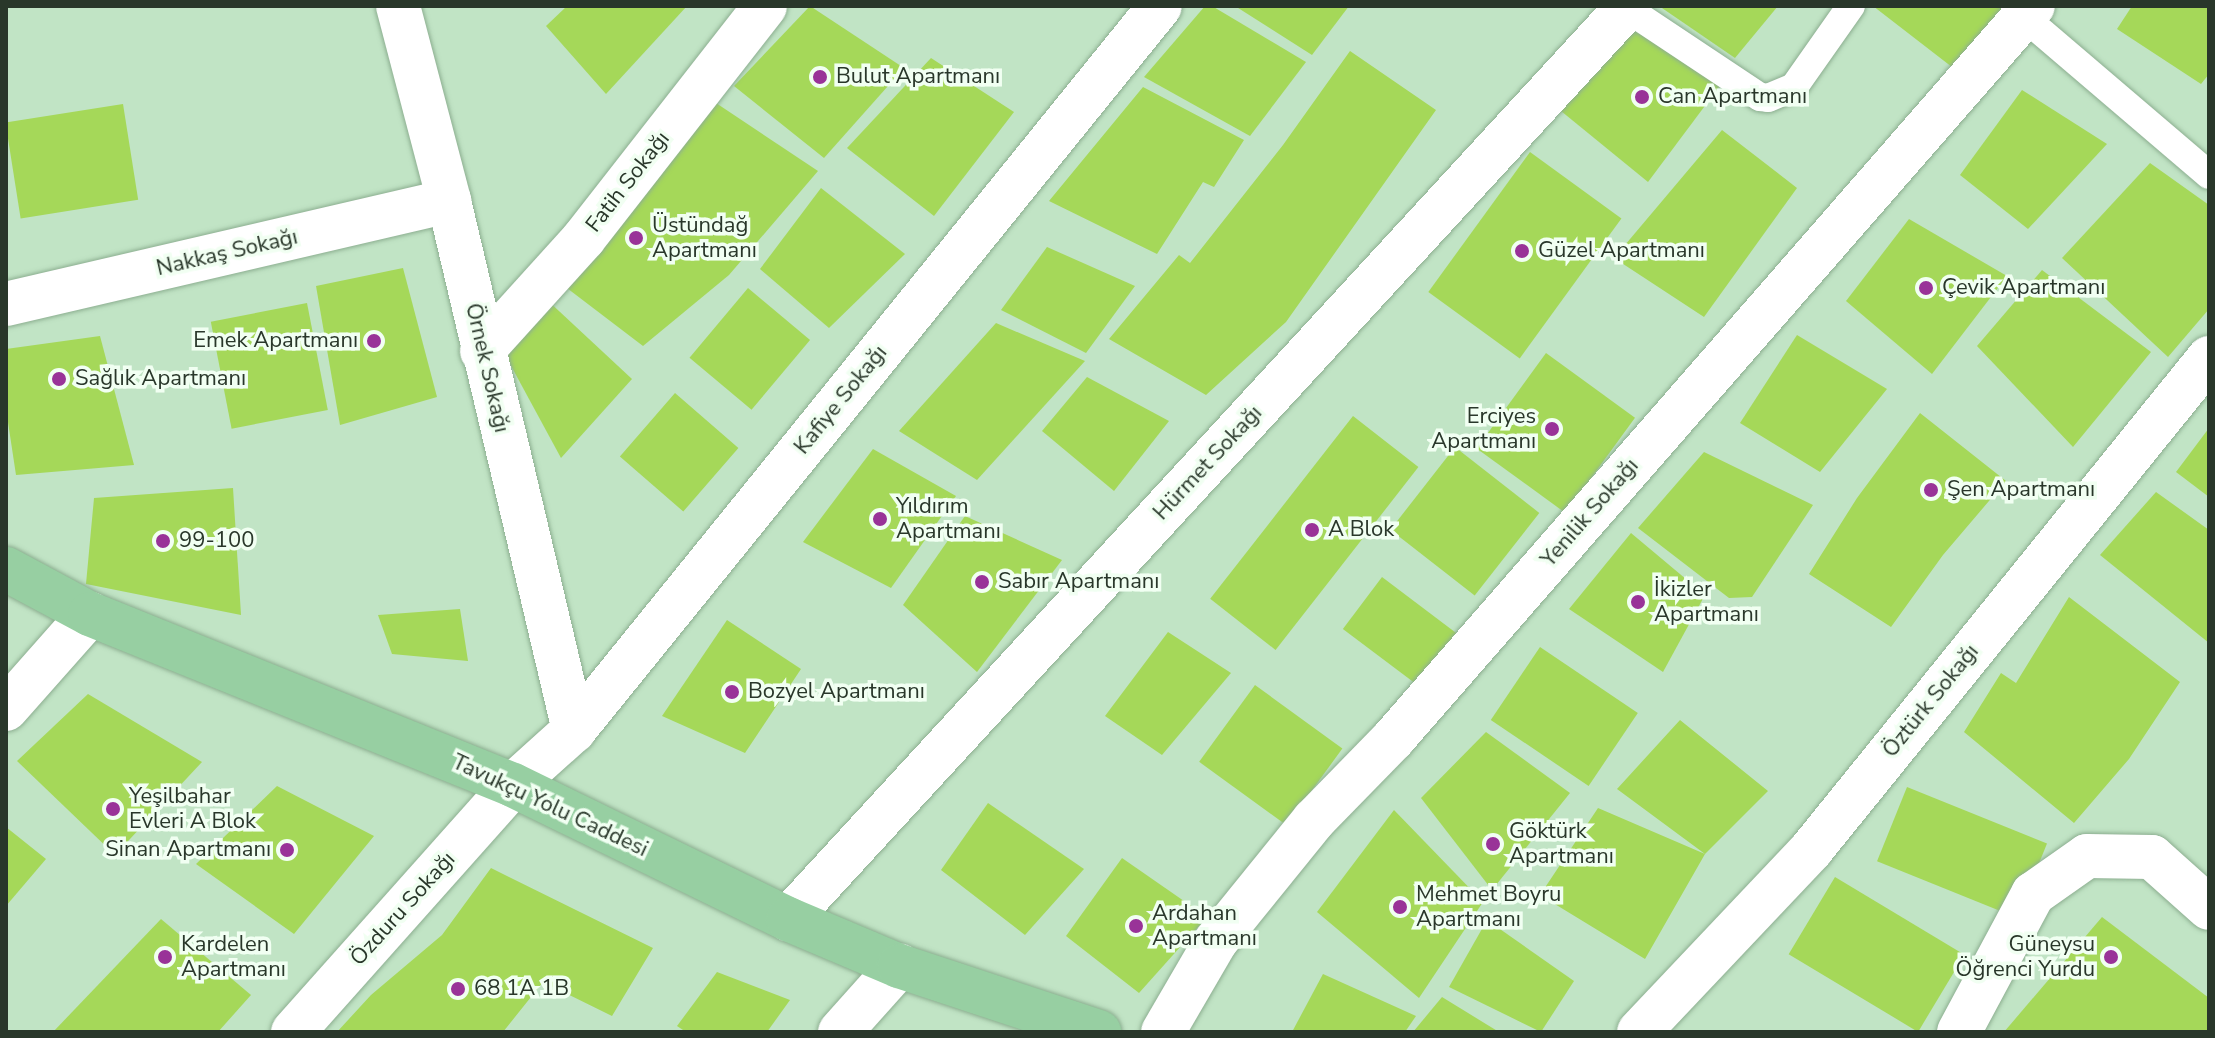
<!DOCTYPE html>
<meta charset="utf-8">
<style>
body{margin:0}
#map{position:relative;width:2215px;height:1038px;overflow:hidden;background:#c1e4c5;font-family:"Nunito Sans",sans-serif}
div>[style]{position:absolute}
.building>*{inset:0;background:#a5d859;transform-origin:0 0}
.roads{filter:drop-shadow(0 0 2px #8cae90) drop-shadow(0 0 2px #8cae90)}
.lane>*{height:28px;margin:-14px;padding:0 14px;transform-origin:14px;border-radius:14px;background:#fff}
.street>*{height:44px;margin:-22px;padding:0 22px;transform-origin:22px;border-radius:22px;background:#fff}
.primary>*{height:44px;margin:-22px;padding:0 22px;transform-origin:22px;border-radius:22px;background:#97cfa2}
.dots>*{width:22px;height:22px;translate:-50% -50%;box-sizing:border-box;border:4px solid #f1fff2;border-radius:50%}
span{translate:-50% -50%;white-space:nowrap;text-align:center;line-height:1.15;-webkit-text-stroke:7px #f1fff2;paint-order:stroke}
.poi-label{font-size:22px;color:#29372a}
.left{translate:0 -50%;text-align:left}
.right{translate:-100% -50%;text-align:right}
.street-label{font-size:22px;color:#29372a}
.frame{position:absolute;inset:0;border:8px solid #29372a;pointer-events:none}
</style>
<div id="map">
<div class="building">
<i style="clip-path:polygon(567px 6px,687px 6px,606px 94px,546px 26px)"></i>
<i style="clip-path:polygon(810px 6px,904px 68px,824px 158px,734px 86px)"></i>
<i style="clip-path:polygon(1205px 6px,1212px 6px,1306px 62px,1250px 136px,1144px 77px)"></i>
<i style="clip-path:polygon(1235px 6px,1349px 6px,1312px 55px)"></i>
<i style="clip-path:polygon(1659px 6px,1778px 6px,1735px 58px)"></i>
<i style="clip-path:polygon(1873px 6px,2013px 6px,1961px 74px)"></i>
<i style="clip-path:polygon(2132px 6px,2209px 6px,2209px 74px,2201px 84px,2117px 29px)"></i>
<i style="clip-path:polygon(1628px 26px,1722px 83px,1648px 182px,1561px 111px)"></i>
<i style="clip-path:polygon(1350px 51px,1436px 110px,1286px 322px,1206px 395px,1109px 339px,1179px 255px,1190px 263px,1283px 145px)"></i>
<i style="clip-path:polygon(931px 58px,1014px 112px,934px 216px,847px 148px)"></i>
<i style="clip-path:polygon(1143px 87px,1244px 140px,1214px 187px,1203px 182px,1157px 254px,1049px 201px)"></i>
<i style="clip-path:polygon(2022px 90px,2107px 144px,2028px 229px,1960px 175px)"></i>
<i style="clip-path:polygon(707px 97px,818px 171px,729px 275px,643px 346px,559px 282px)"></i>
<i style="left:123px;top:104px;width:97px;height:119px;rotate:81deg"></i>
<i style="clip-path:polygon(1722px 130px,1797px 188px,1704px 317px,1614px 258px)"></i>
<i style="left:1530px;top:152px;width:113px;height:173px;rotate:36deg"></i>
<i style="clip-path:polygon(2150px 163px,2209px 205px,2209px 309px,2168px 357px,2062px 258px)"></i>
<i style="clip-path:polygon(821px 188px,905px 254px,829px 328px,760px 269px)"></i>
<i style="clip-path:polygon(1909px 219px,2007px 276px,1932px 374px,1846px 301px)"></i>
<i style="clip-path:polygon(1047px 247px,1135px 286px,1086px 353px,1001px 310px)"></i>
<i style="clip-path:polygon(403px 268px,437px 397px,340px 425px,316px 286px)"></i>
<i style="clip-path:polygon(2042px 270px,2151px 352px,2073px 447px,1977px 346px)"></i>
<i style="left:748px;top:288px;width:81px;height:91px;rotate:40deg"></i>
<i style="clip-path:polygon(545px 298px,632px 379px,561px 458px,504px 353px)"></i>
<i style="left:307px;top:303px;width:109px;height:98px;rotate:79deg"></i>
<i style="clip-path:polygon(996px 323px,1085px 361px,977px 480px,899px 431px)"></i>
<i style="clip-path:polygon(1797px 335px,1887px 389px,1820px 472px,1740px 423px)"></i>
<i style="clip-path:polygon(100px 336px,134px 465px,16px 475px,6px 409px,6px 349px)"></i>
<i style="left:1546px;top:353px;width:110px;height:118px;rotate:36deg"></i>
<i style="clip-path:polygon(1087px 377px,1169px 421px,1114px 491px,1042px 431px)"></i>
<i style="left:675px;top:393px;width:84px;height:84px;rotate:41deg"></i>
<i style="clip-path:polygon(1920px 413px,2006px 481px,1943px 555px,1891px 627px,1809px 574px,1857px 498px)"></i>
<i style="left:1353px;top:416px;width:83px;height:232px;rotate:38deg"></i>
<i style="clip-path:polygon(2209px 428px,2209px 497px,2176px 472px)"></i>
<i style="left:1455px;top:447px;width:107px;height:105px;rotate:38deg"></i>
<i style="clip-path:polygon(873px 449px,956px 496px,891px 588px,803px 542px)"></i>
<i style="clip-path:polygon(1704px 452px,1813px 505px,1752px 597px,1729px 598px,1638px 528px)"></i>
<i style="clip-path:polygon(233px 488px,241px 615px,86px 584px,94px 498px)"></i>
<i style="clip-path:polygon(2156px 492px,2209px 530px,2209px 643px,2100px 555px)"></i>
<i style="clip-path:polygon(965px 516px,1062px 560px,977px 672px,903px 605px)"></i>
<i style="clip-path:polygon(1631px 533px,1705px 595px,1663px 672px,1569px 609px)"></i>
<i style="left:1382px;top:577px;width:97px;height:65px;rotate:37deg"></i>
<i style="clip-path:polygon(2069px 597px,2180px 682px,2129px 759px,2074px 823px,1964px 732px,2001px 673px,2016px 683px)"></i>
<i style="clip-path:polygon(460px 609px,468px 661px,392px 654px,378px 615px)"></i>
<i style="clip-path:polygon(727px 620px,801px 669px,745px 753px,662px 716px)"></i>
<i style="clip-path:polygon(1168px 632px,1231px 673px,1162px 755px,1105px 716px)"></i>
<i style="left:1540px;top:647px;width:118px;height:88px;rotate:34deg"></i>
<i style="left:1255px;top:685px;width:108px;height:95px;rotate:36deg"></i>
<i style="clip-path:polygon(88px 694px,202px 762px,115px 855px,17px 761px)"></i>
<i style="clip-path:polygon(1680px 720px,1768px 791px,1705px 854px,1645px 959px,1540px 895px,1598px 808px,1705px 854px,1617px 789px)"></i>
<i style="clip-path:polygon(1486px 732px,1570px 793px,1492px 890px,1421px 798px)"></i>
<i style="clip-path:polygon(277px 786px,374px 836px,294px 934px,196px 864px)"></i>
<i style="left:1907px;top:787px;width:151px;height:80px;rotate:22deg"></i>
<i style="clip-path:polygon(988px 803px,1084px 869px,1025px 935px,941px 870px)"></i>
<i style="clip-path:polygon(1394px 810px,1483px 902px,1419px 998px,1317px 912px)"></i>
<i style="clip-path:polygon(6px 827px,46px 859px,6px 906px)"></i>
<i style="clip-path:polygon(1122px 858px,1207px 917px,1139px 993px,1066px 936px)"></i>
<i style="clip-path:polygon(491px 868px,653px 948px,612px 1016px,543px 982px,503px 1032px,337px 1032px,371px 995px,442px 935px)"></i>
<i style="left:1835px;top:877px;width:151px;height:90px;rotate:31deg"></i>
<i style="clip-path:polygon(2102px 917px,2209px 998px,2209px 1032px,2004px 1032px)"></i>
<i style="clip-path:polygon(161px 919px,251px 995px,218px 1032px,53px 1032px)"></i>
<i style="clip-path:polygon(1487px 920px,1574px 981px,1541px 1032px,1449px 987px)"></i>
<i style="clip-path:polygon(717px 972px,790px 1000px,767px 1032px,686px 1032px,677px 1026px)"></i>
<i style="clip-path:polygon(1323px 974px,1416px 1016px,1405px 1032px,1292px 1032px)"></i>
<i style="clip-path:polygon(1442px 997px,1499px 1032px,1413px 1032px)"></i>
</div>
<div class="roads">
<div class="lane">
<i style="left:1626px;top:8px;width:161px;rotate:33.6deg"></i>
<i style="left:1760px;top:97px;width:8px;rotate:7deg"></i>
<i style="left:1768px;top:98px;width:28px;rotate:-23deg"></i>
<i style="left:1794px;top:87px;width:99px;rotate:-54.9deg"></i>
<i style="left:2024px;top:17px;width:243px;rotate:40.5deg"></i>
</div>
<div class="street">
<i style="left:398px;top:6px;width:202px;rotate:75.3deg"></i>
<i style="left:449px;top:201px;width:544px;rotate:76.71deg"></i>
<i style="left:6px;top:304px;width:455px;rotate:-13.1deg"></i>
<i style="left:482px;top:351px;width:152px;rotate:-47.9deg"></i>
<i style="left:584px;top:238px;width:294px;rotate:-52deg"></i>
<i style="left:6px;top:709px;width:127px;rotate:-48.5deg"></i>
<i style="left:788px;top:919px;width:1241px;rotate:-47.38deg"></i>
<i style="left:293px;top:1032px;width:331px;rotate:-48.3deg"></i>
<i style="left:513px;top:785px;width:82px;rotate:-42deg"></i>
<i style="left:574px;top:730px;width:931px;rotate:-51.01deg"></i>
<i style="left:840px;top:1032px;width:89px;rotate:-48.2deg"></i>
<i style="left:1163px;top:1032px;width:105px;rotate:-59.8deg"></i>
<i style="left:1216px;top:941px;width:156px;rotate:-51deg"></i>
<i style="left:1314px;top:820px;width:113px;rotate:-45.7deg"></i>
<i style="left:1393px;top:739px;width:973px;rotate:-48.88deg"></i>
<i style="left:1639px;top:1032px;width:250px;rotate:-46.6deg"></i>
<i style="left:1811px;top:850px;width:633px;rotate:-51.03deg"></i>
<i style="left:1959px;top:1032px;width:157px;rotate:-61.8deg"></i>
<i style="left:2033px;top:894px;width:66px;rotate:-35.1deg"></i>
<i style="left:2087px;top:856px;width:65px;rotate:0.9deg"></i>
<i style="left:2152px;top:857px;width:76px;rotate:41.8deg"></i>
</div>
<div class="primary">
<i style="left:6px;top:569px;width:95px;rotate:28.2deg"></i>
<i style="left:90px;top:614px;width:456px;rotate:22deg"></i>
<i style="left:513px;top:785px;width:306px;rotate:26deg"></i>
<i style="left:788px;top:919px;width:121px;rotate:22.9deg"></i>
<i style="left:899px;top:966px;width:211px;rotate:18.3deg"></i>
</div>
</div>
<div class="dots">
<i style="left:820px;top:77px;background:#993398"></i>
<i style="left:1642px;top:97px;background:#993398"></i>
<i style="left:636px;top:238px;background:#993398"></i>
<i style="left:1522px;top:251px;background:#993398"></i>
<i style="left:1926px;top:288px;background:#993398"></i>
<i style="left:374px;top:341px;background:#993398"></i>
<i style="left:59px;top:379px;background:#993398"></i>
<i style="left:1552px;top:429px;background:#993398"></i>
<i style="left:1931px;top:490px;background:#993398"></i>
<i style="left:880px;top:519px;background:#993398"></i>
<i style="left:1312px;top:530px;background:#993398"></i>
<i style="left:163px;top:541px;background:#993398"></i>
<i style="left:982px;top:582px;background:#993398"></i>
<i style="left:1638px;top:602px;background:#993398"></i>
<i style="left:732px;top:692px;background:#993398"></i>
<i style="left:113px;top:809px;background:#993398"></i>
<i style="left:1493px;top:844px;background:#993398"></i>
<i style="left:287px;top:850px;background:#993398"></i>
<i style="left:1400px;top:907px;background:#993398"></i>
<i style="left:1136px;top:926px;background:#993398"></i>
<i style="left:165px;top:957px;background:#993398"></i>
<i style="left:2111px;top:957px;background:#993398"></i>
<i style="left:458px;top:989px;background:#993398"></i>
</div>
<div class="poi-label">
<span class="left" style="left:836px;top:77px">Bulut Apartmanı</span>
<span class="left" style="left:1658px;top:97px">Can Apartmanı</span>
<span class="left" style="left:652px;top:238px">Üstündağ<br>Apartmanı</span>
<span class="left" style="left:1538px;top:251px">Güzel Apartmanı</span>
<span class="left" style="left:1942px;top:288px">Çevik Apartmanı</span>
<span class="right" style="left:358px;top:341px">Emek Apartmanı</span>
<span class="left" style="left:75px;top:379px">Sağlık Apartmanı</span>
<span class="right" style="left:1536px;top:429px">Erciyes<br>Apartmanı</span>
<span class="left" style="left:1947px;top:490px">Şen Apartmanı</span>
<span class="left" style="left:896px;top:519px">Yıldırım<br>Apartmanı</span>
<span class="left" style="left:1328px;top:530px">A Blok</span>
<span class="left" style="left:179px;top:541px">99-100</span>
<span class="left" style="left:998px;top:582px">Sabır Apartmanı</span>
<span class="left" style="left:1654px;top:602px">İkizler<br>Apartmanı</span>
<span class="left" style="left:748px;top:692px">Bozyel Apartmanı</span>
<span class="left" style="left:129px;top:809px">Yeşilbahar<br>Evleri A Blok</span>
<span class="left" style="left:1509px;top:844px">Göktürk<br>Apartmanı</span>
<span class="right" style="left:271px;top:850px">Sinan Apartmanı</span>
<span class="left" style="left:1416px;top:907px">Mehmet Boyru<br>Apartmanı</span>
<span class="left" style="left:1152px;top:926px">Ardahan<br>Apartmanı</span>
<span class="left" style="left:181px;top:957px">Kardelen<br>Apartmanı</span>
<span class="right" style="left:2095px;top:957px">Güneysu<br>Öğrenci Yurdu</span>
<span class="left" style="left:474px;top:989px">68 1A 1B</span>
</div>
<div class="street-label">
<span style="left:628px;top:182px;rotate:-52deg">Fatih Sokağı</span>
<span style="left:227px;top:253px;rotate:-13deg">Nakkaş Sokağı</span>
<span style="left:487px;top:368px;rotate:77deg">Örnek Sokağı</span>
<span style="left:841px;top:400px;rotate:-51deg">Kafiye Sokağı</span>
<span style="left:1208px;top:463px;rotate:-47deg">Hürmet Sokağı</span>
<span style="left:1590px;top:513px;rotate:-49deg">Yenilik Sokağı</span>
<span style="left:1931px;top:701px;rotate:-51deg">Öztürk Sokağı</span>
<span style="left:550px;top:806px;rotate:25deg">Tavukçu Yolu Caddesi</span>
<span style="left:403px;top:909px;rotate:-48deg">Özduru Sokağı</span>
</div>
<div class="frame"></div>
</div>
